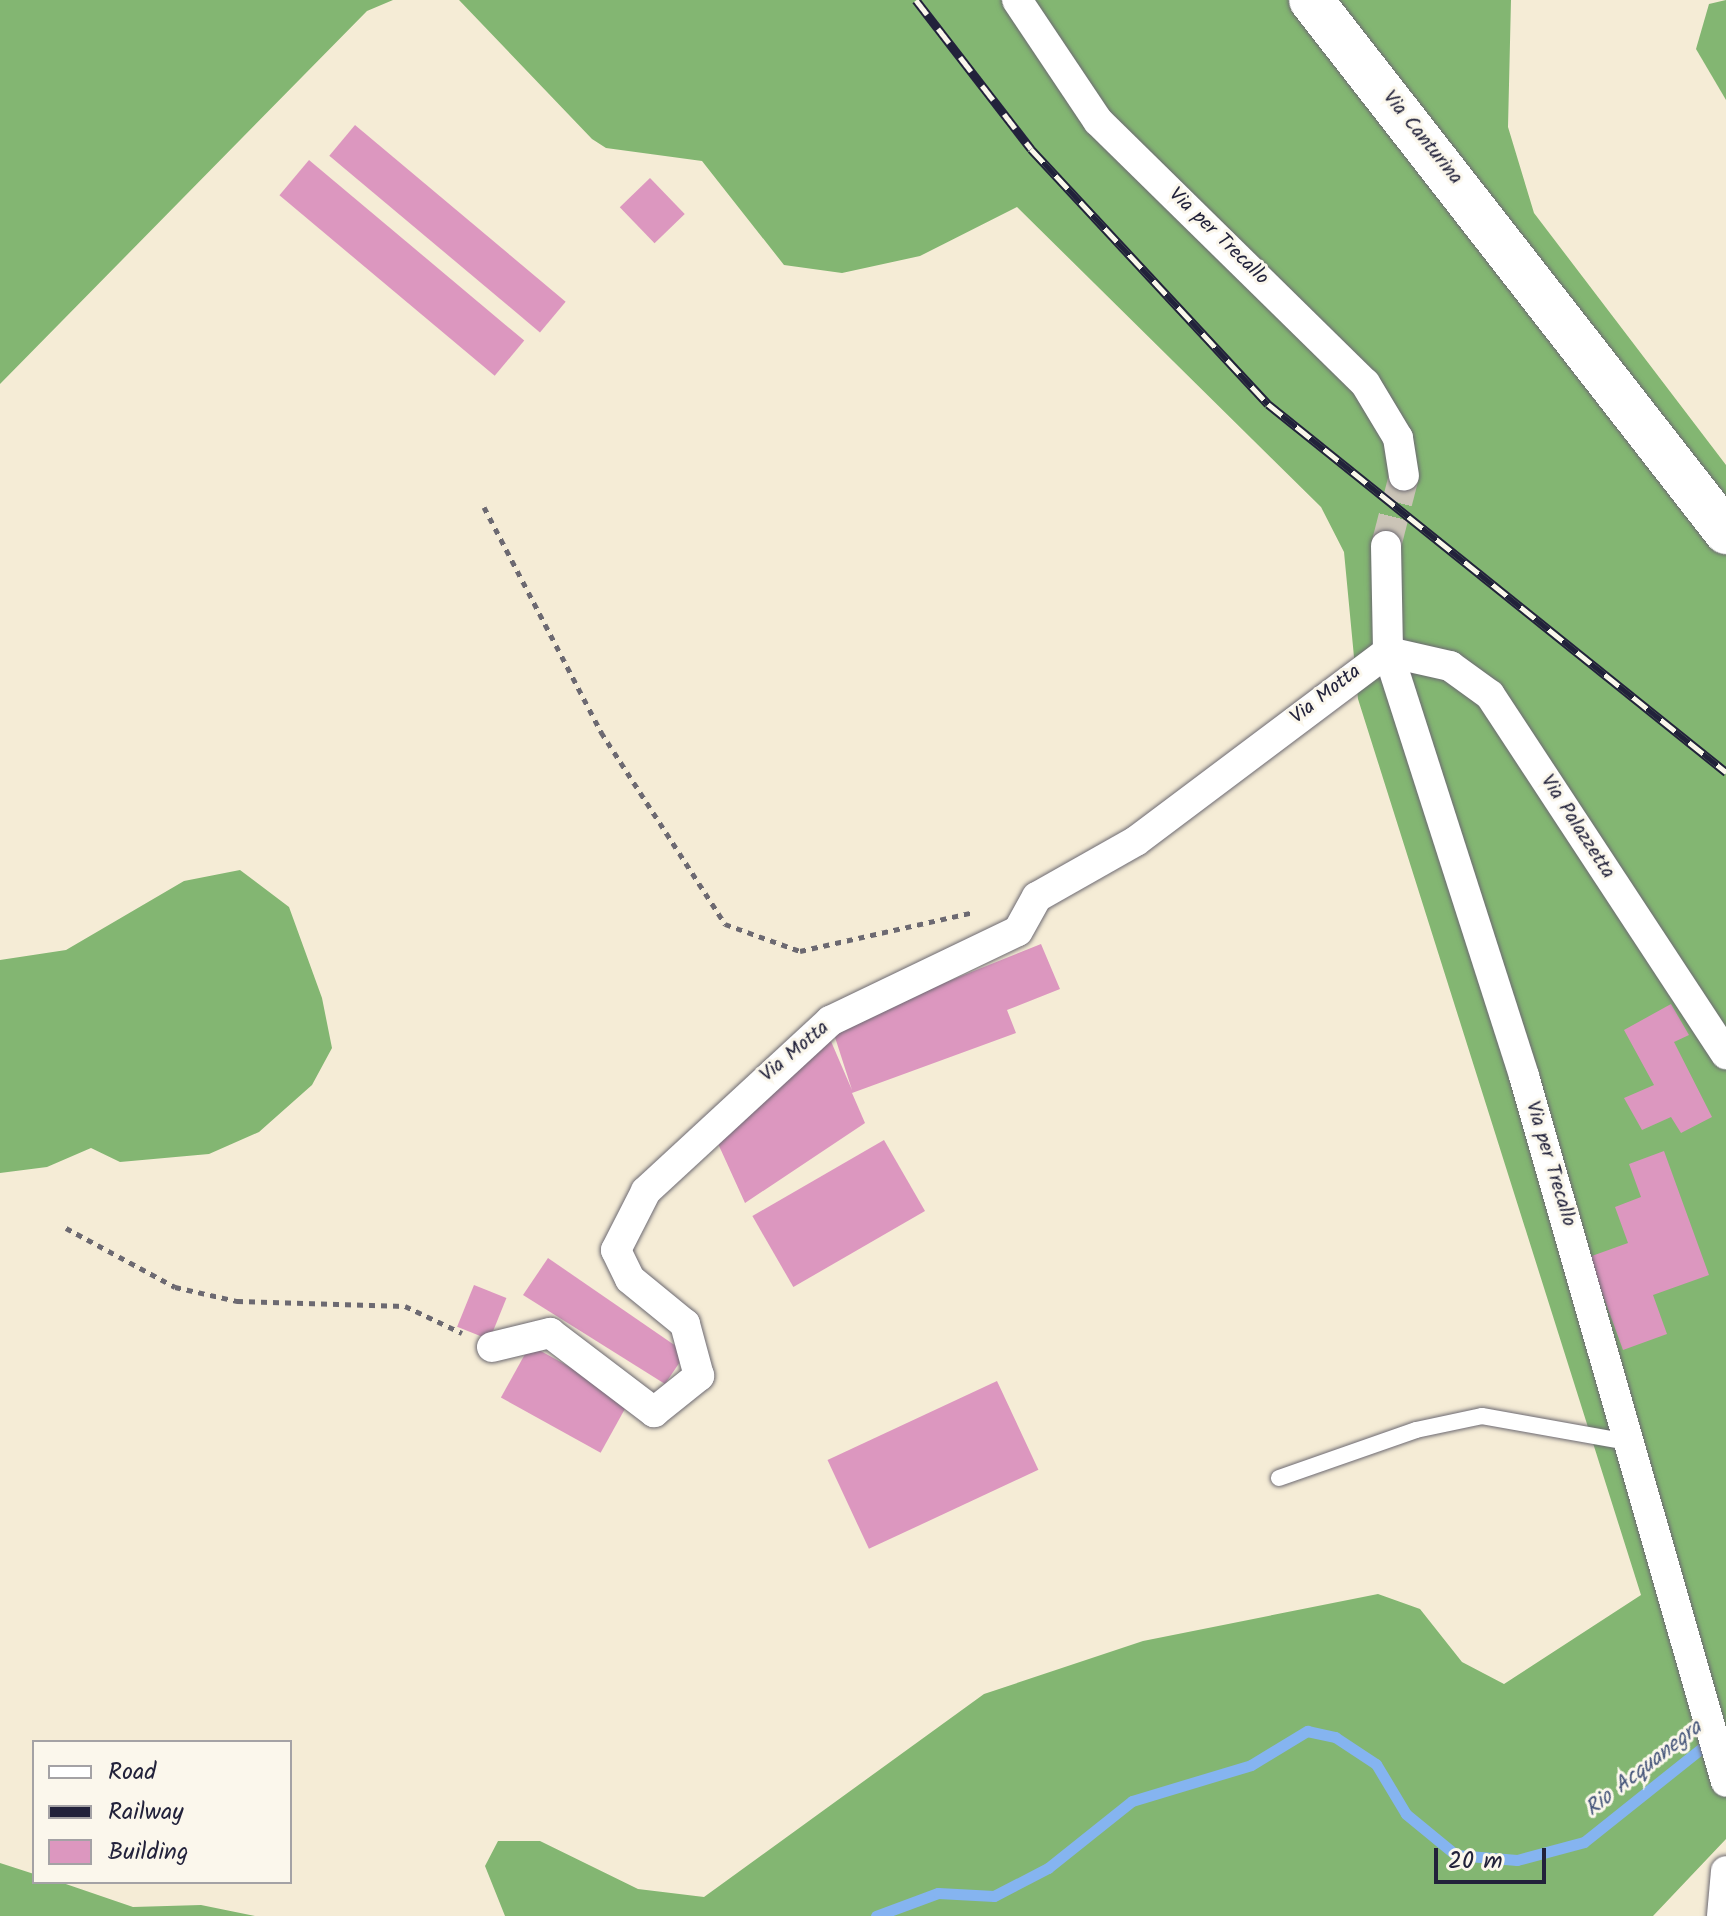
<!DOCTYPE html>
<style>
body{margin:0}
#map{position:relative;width:1726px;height:1916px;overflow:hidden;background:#f5ecd6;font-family:Kalam,sans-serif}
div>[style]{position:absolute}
.forest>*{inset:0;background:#83b672}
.stream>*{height:11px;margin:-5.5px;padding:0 5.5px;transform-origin:5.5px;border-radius:5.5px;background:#85b4f0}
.building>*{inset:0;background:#dc97bf;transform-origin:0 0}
.street-tunnel>*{height:30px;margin-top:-15px;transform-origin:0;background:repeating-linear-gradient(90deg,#cbc4b7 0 30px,transparent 0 45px)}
.path>*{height:5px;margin-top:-2.5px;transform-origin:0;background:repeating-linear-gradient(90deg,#6c6971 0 6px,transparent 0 12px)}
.roads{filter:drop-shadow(0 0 2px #6c6971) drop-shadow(0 0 2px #6c6971)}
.lane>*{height:16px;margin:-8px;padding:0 8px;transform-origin:8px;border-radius:8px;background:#fff}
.street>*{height:30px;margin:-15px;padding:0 15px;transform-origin:15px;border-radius:15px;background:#fff}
.secondary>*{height:44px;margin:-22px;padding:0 22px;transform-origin:22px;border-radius:22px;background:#fff}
.rail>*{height:9px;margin-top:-4.5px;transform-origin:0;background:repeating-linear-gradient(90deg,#fbf7ec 0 18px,#22223b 0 36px);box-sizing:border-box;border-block:2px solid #22223b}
span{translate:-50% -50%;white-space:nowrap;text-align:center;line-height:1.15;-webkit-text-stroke:6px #fbf7ec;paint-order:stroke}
.street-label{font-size:20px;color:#22223b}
.water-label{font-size:22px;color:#45557a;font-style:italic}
.legend{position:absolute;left:32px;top:1740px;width:260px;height:144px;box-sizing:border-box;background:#fbf7ec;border:2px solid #a4a2a5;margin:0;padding:10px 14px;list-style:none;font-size:24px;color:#22223b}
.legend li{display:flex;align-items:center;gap:16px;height:40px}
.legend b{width:40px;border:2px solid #a4a2a5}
.scale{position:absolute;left:1434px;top:1848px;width:112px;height:36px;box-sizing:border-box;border:4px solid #22223b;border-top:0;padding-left:10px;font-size:24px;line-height:28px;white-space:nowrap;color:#22223b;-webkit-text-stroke:6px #fbf7ec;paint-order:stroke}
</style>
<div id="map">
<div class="forest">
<i style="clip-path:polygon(0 0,393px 0,367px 11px,0 384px)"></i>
<i style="clip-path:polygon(459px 0,1511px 0,1508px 127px,1534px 213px,1726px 465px,1726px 1839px,1653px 1916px,505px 1916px,485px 1866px,498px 1841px,540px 1841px,638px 1889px,704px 1897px,984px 1694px,1143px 1641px,1378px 1594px,1420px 1609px,1462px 1662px,1504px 1684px,1641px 1595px,1358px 699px,1344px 552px,1321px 507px,1017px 207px,920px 256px,842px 273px,784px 265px,702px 161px,606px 148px,592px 139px)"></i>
<i style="clip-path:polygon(1726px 0,1726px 100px,1696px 49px,1709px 4px)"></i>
<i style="clip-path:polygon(240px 870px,289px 907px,322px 998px,332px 1048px,312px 1085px,259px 1132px,209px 1154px,120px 1162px,91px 1148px,47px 1167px,0 1173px,0 960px,66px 950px,184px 881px)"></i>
<i style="clip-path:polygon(0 1863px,34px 1874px,34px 1882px,60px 1882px,133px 1907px,201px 1905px,255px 1916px,0 1916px)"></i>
</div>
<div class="stream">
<i style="left:876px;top:1916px;width:66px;rotate:-20.4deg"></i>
<i style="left:938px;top:1893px;width:56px;rotate:3.1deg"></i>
<i style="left:994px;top:1896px;width:61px;rotate:-27.4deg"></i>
<i style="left:1048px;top:1868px;width:107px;rotate:-38.6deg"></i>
<i style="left:1132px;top:1801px;width:124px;rotate:-16.8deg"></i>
<i style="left:1251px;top:1765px;width:66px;rotate:-31.3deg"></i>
<i style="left:1307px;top:1731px;width:29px;rotate:12deg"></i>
<i style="left:1335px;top:1737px;width:49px;rotate:33.4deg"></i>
<i style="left:1376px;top:1764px;width:58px;rotate:59deg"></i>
<i style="left:1406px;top:1814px;width:65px;rotate:39.4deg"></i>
<i style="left:1456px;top:1855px;width:61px;rotate:4.7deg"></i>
<i style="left:1517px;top:1860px;width:69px;rotate:-15deg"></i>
<i style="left:1584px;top:1842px;width:164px;rotate:-38.6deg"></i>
</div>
<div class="building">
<i style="left:355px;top:125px;width:275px;height:40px;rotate:40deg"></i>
<i style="left:309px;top:160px;width:281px;height:46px;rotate:40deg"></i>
<i style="left:650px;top:178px;width:50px;height:42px;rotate:46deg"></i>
<i style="clip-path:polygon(1041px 944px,1060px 989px,1007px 1010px,1016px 1033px,852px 1093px,865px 1123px,745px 1203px,715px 1137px,830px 1039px,852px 1090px,832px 1028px)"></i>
<i style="clip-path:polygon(1671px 1004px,1689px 1035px,1674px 1042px,1712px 1117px,1681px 1133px,1671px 1117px,1642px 1130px,1624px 1098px,1654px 1085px,1624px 1030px)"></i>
<i style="left:884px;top:1140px;width:82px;height:152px;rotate:60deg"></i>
<i style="clip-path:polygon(1664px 1151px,1709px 1275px,1653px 1295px,1667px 1334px,1623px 1350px,1589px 1257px,1628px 1243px,1615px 1207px,1641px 1197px,1629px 1164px)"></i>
<i style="clip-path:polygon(548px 1258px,686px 1353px,665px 1384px,523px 1295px)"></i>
<i style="left:474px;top:1285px;width:35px;height:45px;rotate:22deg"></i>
<i style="left:530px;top:1345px;width:114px;height:60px;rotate:29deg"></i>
<i style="left:997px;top:1381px;width:98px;height:187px;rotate:65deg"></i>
</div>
<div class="street-tunnel">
<i style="left:1386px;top:546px;width:72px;rotate:-75.6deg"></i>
</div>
<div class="path">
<i style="left:484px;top:507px;width:254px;rotate:62.5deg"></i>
<i style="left:601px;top:732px;width:229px;rotate:57.1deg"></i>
<i style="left:725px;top:924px;width:80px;rotate:19.8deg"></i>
<i style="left:800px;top:951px;width:178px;rotate:-12.6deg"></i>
<i style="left:66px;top:1228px;width:124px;rotate:28.4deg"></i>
<i style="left:175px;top:1287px;width:64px;rotate:12.7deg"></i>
<i style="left:237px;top:1301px;width:168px;rotate:1.7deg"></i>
<i style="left:405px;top:1306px;width:63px;rotate:25.3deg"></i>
</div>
<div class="roads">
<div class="lane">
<i style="left:1279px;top:1478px;width:145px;rotate:-19.3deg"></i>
<i style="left:1416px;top:1430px;width:67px;rotate:-12deg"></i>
<i style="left:1482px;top:1416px;width:153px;rotate:10.1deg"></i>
</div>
<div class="street">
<i style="left:1017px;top:0;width:146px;rotate:56.2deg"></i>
<i style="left:1098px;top:121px;width:374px;rotate:44.5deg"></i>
<i style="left:1365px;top:383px;width:64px;rotate:59deg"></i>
<i style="left:1398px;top:438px;width:38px;rotate:81deg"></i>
<i style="left:1386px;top:546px;width:106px;rotate:88.9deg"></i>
<i style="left:1388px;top:652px;width:445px;rotate:72.2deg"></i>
<i style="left:1524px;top:1076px;width:734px;rotate:74.03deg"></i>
<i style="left:492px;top:1347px;width:60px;rotate:-13.6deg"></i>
<i style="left:550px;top:1333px;width:131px;rotate:37.2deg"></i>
<i style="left:654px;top:1412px;width:58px;rotate:-38.7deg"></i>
<i style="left:699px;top:1376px;width:54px;rotate:-105.1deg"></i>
<i style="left:685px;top:1324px;width:71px;rotate:-140.7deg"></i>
<i style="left:630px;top:1279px;width:32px;rotate:-116deg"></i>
<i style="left:616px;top:1250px;width:66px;rotate:-63deg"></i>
<i style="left:646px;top:1191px;width:251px;rotate:-42.7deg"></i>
<i style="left:830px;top:1021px;width:208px;rotate:-25.6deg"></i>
<i style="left:1018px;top:931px;width:39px;rotate:-61deg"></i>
<i style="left:1037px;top:897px;width:114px;rotate:-29.5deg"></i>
<i style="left:1136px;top:841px;width:315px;rotate:-36.9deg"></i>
<i style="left:1388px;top:652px;width:64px;rotate:12.7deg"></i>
<i style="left:1450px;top:666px;width:49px;rotate:35.9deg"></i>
<i style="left:1490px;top:695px;width:430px;rotate:56.7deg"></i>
<i style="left:1722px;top:1916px;width:45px;rotate:-84.9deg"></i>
</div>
<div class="secondary">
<i style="left:1311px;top:0;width:675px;rotate:52.04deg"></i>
</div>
</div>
<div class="rail">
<i style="left:916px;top:0;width:188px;rotate:52.3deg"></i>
<i style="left:1031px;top:149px;width:348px;rotate:47.1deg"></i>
<i style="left:1268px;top:404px;width:588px;rotate:38.78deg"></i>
</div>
<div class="street-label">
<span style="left:1422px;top:138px;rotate:51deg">Via Canturina</span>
<span style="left:1218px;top:237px;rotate:44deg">Via per Trecallo</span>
<span style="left:1326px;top:695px;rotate:-38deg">Via Motta</span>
<span style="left:1577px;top:827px;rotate:57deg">Via Palazzetta</span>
<span style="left:795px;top:1052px;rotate:-40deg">Via Motta</span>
<span style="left:1550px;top:1164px;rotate:73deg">Via per Trecallo</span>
</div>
<div class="water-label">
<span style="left:1644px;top:1769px;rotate:-38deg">Rio Acquanegra</span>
</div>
<ul class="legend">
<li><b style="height:10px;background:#fff"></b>Road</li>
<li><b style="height:10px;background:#22223b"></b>Railway</li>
<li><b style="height:22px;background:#dc97bf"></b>Building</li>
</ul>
<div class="scale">20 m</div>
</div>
